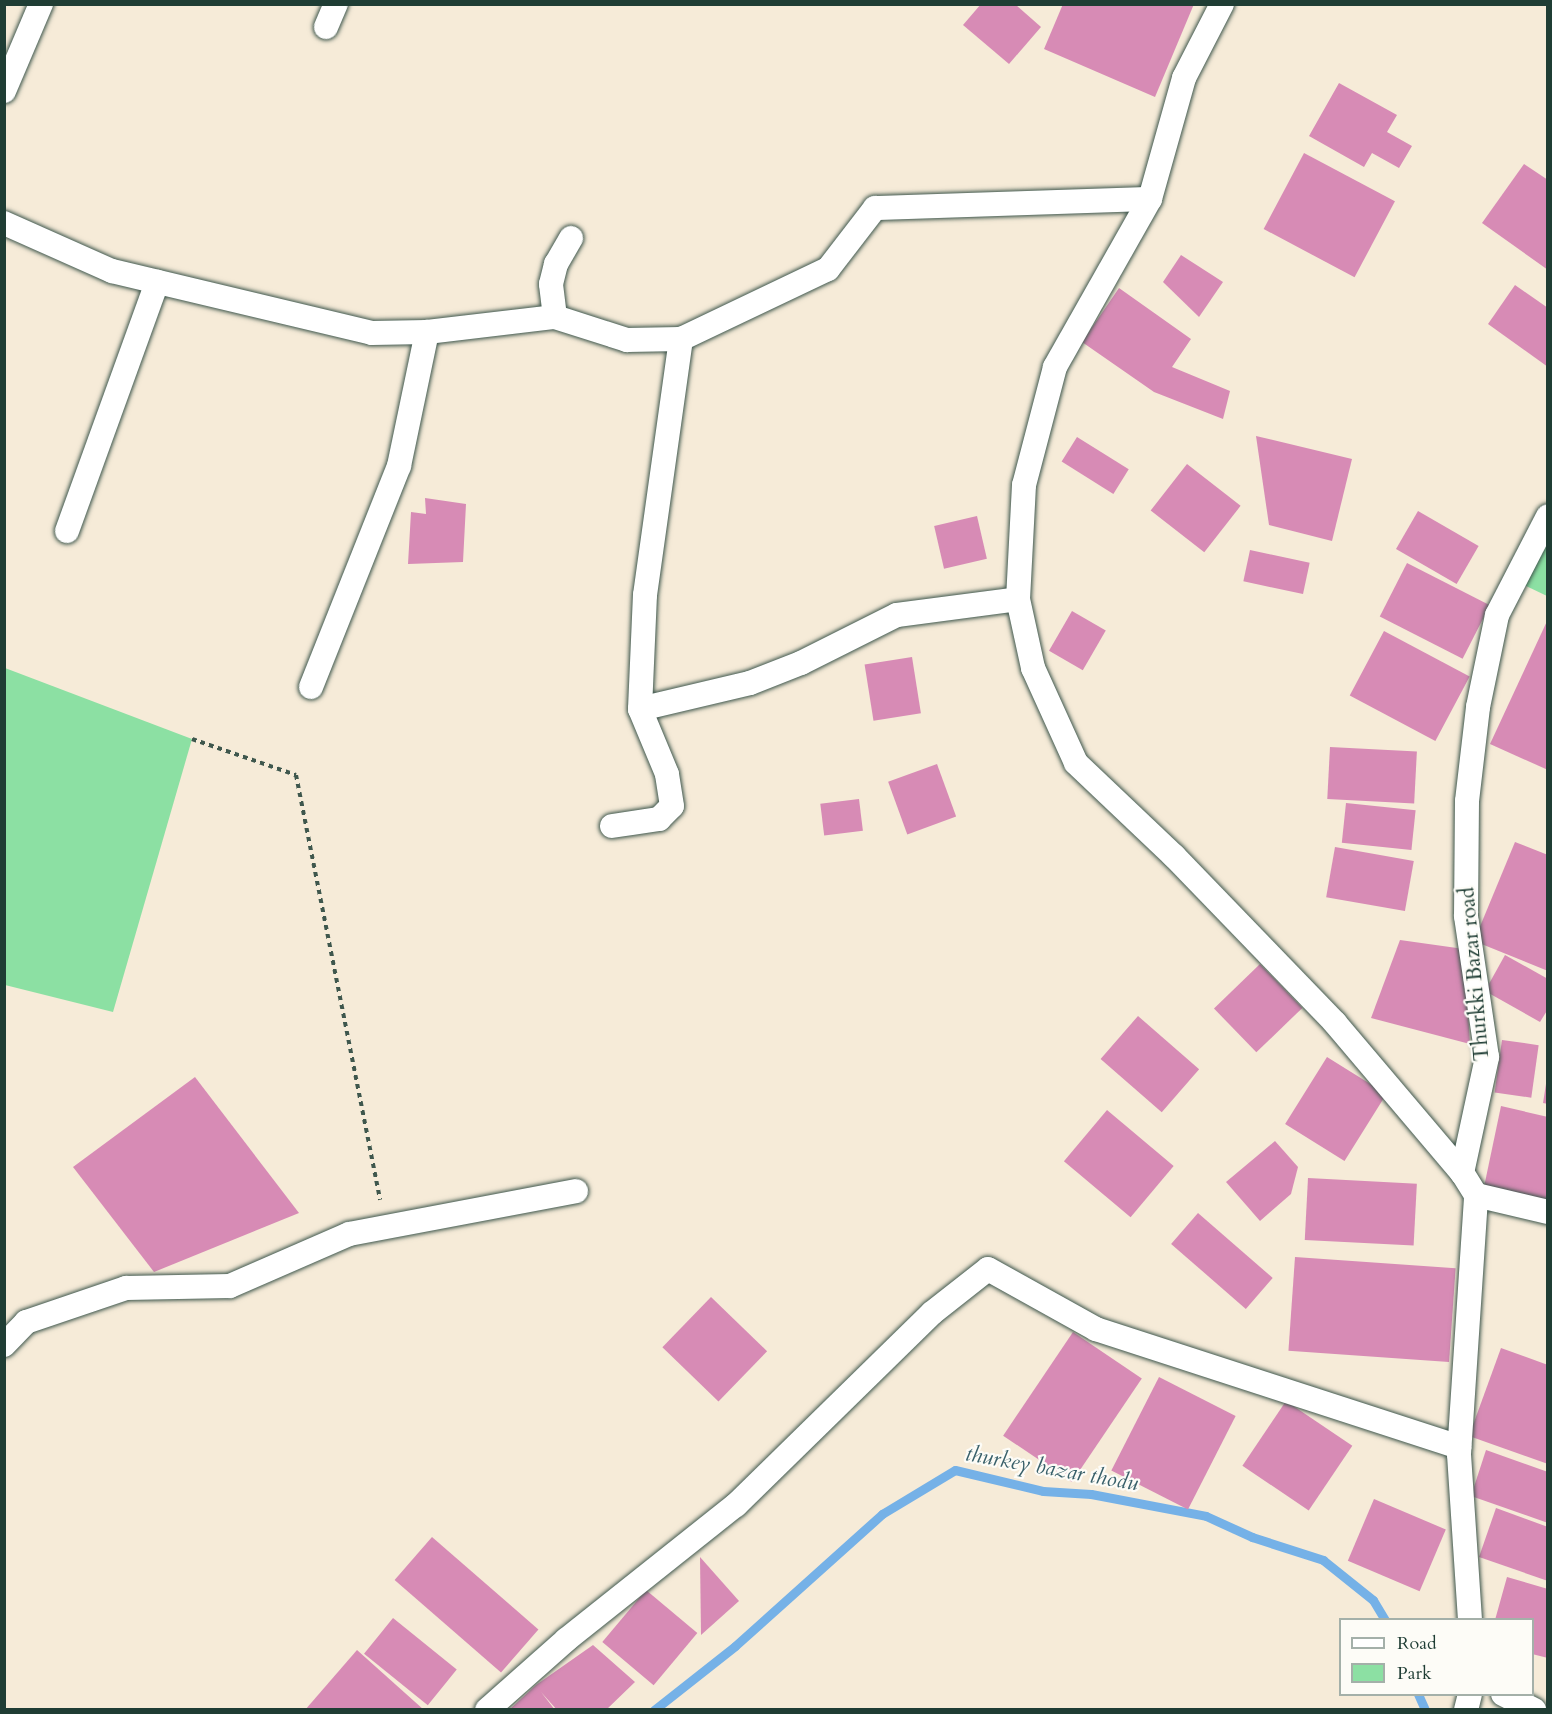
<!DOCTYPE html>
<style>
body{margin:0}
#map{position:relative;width:1552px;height:1714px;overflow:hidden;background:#f6ebd8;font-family:Cardo,serif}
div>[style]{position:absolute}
.green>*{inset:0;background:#8ce0a3}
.stream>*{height:9px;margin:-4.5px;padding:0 4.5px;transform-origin:4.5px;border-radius:4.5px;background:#75b1e7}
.building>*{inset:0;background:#d78bb5;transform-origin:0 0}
.path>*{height:4px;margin-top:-2px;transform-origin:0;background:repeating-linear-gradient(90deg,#3f574d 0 4.5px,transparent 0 9px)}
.roads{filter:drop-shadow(0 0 2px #3f574d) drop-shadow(0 0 2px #3f574d)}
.street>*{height:24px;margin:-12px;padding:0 12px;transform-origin:12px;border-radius:12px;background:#fff}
span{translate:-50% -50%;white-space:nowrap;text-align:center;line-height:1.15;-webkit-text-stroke:4.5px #fdfcf7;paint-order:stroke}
.street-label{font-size:21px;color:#1f3d34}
.water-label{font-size:22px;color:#39606a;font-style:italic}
.frame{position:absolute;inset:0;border:6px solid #1f3d34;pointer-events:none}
.legend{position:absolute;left:1339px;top:1618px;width:195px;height:78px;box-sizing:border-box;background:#fdfcf7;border:2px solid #a4b0a9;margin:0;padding:8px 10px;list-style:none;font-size:18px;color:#1f3d34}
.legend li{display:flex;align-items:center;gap:12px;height:30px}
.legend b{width:30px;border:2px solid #a4b0a9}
</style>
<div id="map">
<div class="green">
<i style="clip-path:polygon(1547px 520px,1547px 596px,1518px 582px)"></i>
<i style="clip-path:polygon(5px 668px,192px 739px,113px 1012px,5px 985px)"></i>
</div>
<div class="stream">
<i style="left:1418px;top:1694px;width:17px;rotate:66deg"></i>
<i style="left:654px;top:1710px;width:103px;rotate:-38.3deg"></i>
<i style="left:735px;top:1646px;width:198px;rotate:-41.9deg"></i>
<i style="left:882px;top:1514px;width:85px;rotate:-31.1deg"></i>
<i style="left:955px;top:1470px;width:90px;rotate:13.4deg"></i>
<i style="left:1043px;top:1491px;width:48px;rotate:3.6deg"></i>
<i style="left:1091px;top:1494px;width:117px;rotate:10.8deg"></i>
<i style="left:1206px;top:1516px;width:51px;rotate:24.5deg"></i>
<i style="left:1252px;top:1537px;width:75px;rotate:17.9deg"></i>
<i style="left:1323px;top:1560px;width:64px;rotate:38.7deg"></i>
<i style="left:1373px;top:1600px;width:23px;rotate:59deg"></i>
</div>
<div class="building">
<i style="clip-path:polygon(981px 4px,1015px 4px,1041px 27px,1009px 64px,963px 25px)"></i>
<i style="clip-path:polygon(1063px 4px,1194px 4px,1155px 97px,1044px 49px)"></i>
<i style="clip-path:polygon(1339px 83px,1397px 115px,1387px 132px,1412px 146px,1399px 168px,1372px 153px,1364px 167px,1309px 136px)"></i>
<i style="left:1304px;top:153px;width:103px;height:86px;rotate:28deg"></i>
<i style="clip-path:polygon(1524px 164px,1548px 180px,1548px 270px,1482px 223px)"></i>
<i style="clip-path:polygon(1181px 255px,1223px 282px,1199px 317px,1163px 282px)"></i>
<i style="clip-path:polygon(1515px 285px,1548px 308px,1548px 367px,1488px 324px)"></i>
<i style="clip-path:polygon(1119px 288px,1191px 339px,1172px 367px,1230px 391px,1223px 419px,1154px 392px,1082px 342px)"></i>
<i style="clip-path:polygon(1256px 436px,1352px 459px,1332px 541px,1269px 525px)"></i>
<i style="left:1077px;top:437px;width:61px;height:29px;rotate:32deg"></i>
<i style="left:1187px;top:464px;width:68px;height:59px;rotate:38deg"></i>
<i style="clip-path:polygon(425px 498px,466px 504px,463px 562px,408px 564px,411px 512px,426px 514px)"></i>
<i style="left:1418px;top:511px;width:70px;height:44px;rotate:30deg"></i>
<i style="left:977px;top:516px;width:44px;height:44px;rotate:77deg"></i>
<i style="left:1250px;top:550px;width:61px;height:32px;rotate:12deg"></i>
<i style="left:1407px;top:563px;width:93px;height:60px;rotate:27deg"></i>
<i style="left:1072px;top:611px;width:39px;height:46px;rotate:30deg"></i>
<i style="clip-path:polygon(1548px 619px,1548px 770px,1490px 744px)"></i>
<i style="left:1384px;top:631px;width:97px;height:73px;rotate:28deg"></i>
<i style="left:912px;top:657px;width:57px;height:48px;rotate:81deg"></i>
<i style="left:1330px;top:747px;width:87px;height:52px;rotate:3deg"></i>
<i style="left:937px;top:764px;width:56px;height:52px;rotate:70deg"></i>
<i style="left:859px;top:799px;width:32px;height:39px;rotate:83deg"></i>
<i style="left:1346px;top:803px;width:70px;height:40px;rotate:6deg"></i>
<i style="clip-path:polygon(1515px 842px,1548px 855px,1548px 971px,1474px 941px)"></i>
<i style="left:1335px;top:847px;width:80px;height:51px;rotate:10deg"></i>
<i style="clip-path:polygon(1400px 940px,1464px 949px,1470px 1044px,1371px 1018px)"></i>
<i style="clip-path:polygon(1505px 955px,1548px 979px,1548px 1009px,1540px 1022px,1485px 991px)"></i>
<i style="left:1260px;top:964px;width:61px;height:64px;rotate:46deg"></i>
<i style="left:1138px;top:1016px;width:81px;height:57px;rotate:41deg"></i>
<i style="left:1502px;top:1040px;width:37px;height:53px;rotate:8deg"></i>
<i style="left:1327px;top:1057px;width:70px;height:79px;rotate:32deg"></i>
<i style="clip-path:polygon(195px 1077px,299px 1213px,154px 1272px,73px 1167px)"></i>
<i style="clip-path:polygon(1546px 1084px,1548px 1084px,1548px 1104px,1543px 1103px)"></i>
<i style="clip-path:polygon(1501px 1106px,1548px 1117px,1548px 1201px,1484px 1187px)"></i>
<i style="left:1107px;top:1110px;width:87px;height:67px;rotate:40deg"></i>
<i style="clip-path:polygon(1275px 1141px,1298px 1167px,1291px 1194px,1260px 1221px,1226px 1182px)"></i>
<i style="left:1308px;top:1178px;width:109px;height:62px;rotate:3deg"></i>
<i style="left:1198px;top:1213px;width:99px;height:41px;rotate:41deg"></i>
<i style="left:1295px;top:1257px;width:161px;height:94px;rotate:4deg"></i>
<i style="left:711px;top:1297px;width:78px;height:70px;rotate:44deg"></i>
<i style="left:1073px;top:1332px;width:83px;height:125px;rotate:34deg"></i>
<i style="clip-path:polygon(1501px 1348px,1548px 1365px,1548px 1464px,1469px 1436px)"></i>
<i style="left:1159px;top:1377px;width:86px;height:105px;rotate:27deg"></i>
<i style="left:1286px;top:1401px;width:80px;height:78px;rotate:34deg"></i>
<i style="clip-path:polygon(1486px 1450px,1548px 1472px,1548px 1523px,1471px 1496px)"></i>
<i style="left:1374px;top:1499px;width:78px;height:67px;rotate:23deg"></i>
<i style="clip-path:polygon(1496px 1508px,1548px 1527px,1548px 1581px,1479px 1557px)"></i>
<i style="left:432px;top:1537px;width:141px;height:57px;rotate:41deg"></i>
<i style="clip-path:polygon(700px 1557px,739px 1601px,701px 1635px)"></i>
<i style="clip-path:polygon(1507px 1577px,1548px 1589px,1548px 1658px,1532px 1654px,1532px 1620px,1495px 1620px)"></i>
<i style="left:646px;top:1590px;width:67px;height:68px;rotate:40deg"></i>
<i style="left:393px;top:1618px;width:82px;height:46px;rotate:39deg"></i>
<i style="clip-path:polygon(593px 1645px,635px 1682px,606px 1710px,557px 1710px,541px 1692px,555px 1710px,509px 1710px,536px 1685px)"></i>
<i style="clip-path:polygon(357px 1650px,424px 1710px,305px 1710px)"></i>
</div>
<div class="path">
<i style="left:192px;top:739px;width:110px;rotate:19.1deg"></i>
<i style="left:296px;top:775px;width:433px;rotate:78.8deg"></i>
</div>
<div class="roads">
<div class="street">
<i style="left:1222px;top:4px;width:83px;rotate:117.2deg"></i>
<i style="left:1184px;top:78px;width:126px;rotate:105.7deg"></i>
<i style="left:1150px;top:199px;width:193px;rotate:119.5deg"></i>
<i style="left:1055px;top:367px;width:122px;rotate:104.7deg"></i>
<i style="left:1024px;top:485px;width:114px;rotate:93deg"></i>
<i style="left:1018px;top:599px;width:71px;rotate:77.7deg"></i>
<i style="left:1033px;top:668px;width:104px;rotate:65.6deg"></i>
<i style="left:1076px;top:763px;width:135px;rotate:43.5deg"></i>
<i style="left:1174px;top:856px;width:232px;rotate:46deg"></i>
<i style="left:1335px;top:1023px;width:197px;rotate:49.7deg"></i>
<i style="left:326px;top:27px;width:25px;rotate:-67deg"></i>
<i style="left:4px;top:91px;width:95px;rotate:-67deg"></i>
<i style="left:4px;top:223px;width:118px;rotate:24deg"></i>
<i style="left:112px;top:271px;width:267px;rotate:13.4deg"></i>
<i style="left:372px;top:333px;width:55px;rotate:-1deg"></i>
<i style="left:427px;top:332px;width:129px;rotate:-6.7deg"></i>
<i style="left:555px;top:317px;width:76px;rotate:17.7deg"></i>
<i style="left:627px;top:340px;width:54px;rotate:-1.1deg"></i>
<i style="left:681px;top:339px;width:163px;rotate:-25.5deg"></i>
<i style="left:828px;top:269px;width:77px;rotate:-52.4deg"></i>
<i style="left:875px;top:208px;width:275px;rotate:-1.9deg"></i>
<i style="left:555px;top:317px;width:33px;rotate:-97deg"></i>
<i style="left:551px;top:284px;width:21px;rotate:-76deg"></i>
<i style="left:556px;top:264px;width:30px;rotate:-60deg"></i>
<i style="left:67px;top:531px;width:265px;rotate:-70.1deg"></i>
<i style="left:311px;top:687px;width:238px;rotate:-68.3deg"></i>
<i style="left:399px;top:466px;width:137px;rotate:-78.2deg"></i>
<i style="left:640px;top:709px;width:113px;rotate:-13.3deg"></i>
<i style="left:750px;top:683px;width:55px;rotate:-21.4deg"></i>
<i style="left:801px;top:663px;width:107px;rotate:-26.6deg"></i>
<i style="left:897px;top:615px;width:122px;rotate:-7.5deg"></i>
<i style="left:612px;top:826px;width:48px;rotate:-8.5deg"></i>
<i style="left:659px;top:819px;width:18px;rotate:-45deg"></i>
<i style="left:672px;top:806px;width:32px;rotate:-99deg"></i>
<i style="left:667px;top:774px;width:70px;rotate:-112.6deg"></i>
<i style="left:640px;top:709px;width:114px;rotate:-87.5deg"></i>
<i style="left:645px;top:595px;width:259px;rotate:-82deg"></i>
<i style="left:1476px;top:1195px;width:74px;rotate:13.3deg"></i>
<i style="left:4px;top:1345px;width:32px;rotate:-46deg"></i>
<i style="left:26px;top:1322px;width:106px;rotate:-18.8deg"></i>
<i style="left:126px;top:1288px;width:104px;rotate:-1.1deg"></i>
<i style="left:230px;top:1286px;width:130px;rotate:-23.6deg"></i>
<i style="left:349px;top:1234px;width:231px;rotate:-10.7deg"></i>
<i style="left:1470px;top:1620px;width:166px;rotate:-93.8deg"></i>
<i style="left:1459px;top:1454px;width:260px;rotate:-86.2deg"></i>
<i style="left:1476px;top:1195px;width:26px;rotate:-122deg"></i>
<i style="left:1462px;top:1173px;width:119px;rotate:-77.8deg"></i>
<i style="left:1487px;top:1057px;width:143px;rotate:-98.5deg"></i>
<i style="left:1466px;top:916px;width:115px;rotate:-89.5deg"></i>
<i style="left:1467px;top:801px;width:95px;rotate:-83.3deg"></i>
<i style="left:1478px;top:707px;width:94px;rotate:-78.3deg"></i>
<i style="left:1497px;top:615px;width:111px;rotate:-62.7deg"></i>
<i style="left:1503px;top:1694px;width:35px;rotate:27deg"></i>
<i style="left:487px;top:1710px;width:106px;rotate:-41.5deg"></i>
<i style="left:566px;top:1640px;width:217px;rotate:-38.5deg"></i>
<i style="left:736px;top:1505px;width:274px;rotate:-44.4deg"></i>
<i style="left:932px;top:1313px;width:71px;rotate:-38.2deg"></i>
<i style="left:988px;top:1269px;width:124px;rotate:29.1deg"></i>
<i style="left:1096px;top:1329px;width:382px;rotate:18deg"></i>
<i style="left:1466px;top:1710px;width:16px;rotate:-76deg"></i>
</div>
</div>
<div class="street-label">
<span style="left:1475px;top:974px;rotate:-95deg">Thurkki Bazar road</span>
</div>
<div class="water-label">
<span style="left:1052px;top:1469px;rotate:10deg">thurkey bazar thodu</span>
</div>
<div class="frame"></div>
<ul class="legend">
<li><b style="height:8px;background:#fff"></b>Road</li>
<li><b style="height:16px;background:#8ce0a3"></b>Park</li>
</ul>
</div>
